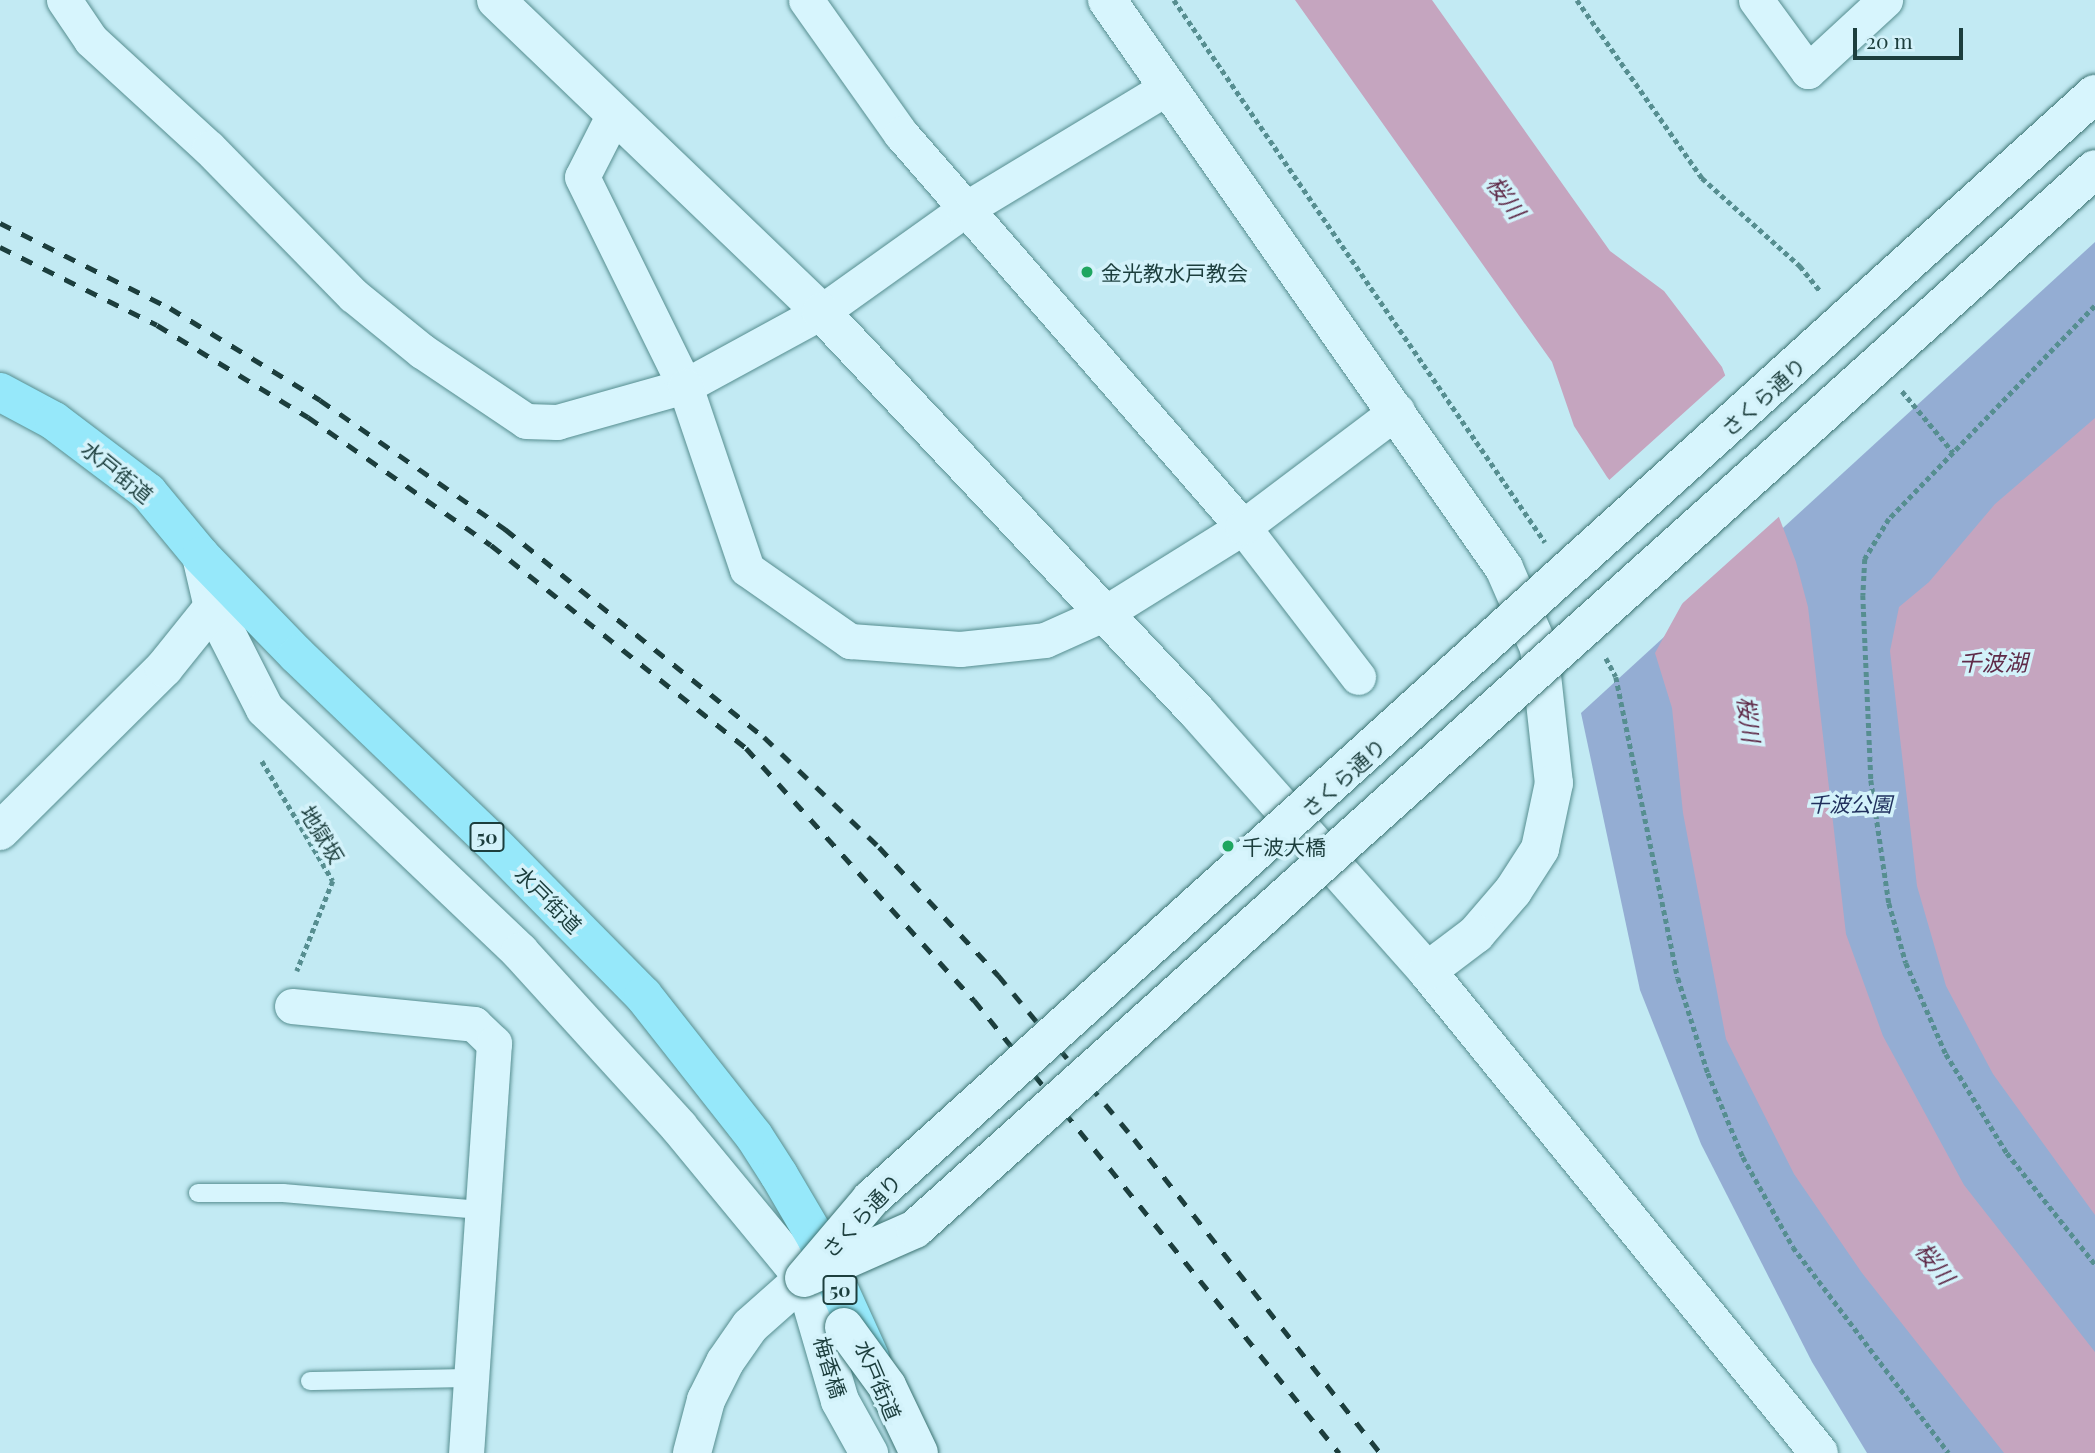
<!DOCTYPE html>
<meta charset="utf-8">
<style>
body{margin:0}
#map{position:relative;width:2095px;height:1453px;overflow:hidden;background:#c2eaf3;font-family:"Playfair Display","Noto Sans JP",serif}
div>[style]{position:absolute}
.green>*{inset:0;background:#94add3}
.water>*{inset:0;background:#c5a5bf}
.pier>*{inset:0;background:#c2eaf3}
.path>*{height:4.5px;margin-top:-2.25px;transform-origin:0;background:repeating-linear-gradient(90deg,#568e90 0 5px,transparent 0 8.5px)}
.roads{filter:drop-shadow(0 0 2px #568e90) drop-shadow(0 0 2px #568e90)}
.lane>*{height:18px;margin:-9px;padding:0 9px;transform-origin:9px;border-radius:9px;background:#d7f5fd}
.street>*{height:35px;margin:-17.5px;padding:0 17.5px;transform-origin:17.5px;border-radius:17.5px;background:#d7f5fd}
.secondary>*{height:38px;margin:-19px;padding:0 19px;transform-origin:19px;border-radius:19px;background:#d7f5fd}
.primary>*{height:38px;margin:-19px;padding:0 19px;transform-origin:19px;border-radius:19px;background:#96e8fa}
.rail>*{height:5px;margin-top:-2.5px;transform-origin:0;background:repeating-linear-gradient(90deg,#1c3e3d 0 12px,transparent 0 24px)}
.bridges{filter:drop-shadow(0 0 2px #3a7271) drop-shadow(0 0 2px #3a7271)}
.secondary-bridge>*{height:38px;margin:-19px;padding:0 19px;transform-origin:19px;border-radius:19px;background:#d7f5fd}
.dots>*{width:19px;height:19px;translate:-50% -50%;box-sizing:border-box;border:4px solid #d3f2fa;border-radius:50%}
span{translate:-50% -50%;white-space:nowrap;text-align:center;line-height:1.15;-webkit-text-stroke:7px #d3f2fa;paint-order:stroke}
.shield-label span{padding:2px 5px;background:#d3f2fa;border:2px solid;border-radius:5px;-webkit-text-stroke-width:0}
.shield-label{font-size:19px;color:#1c3e3d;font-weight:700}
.poi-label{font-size:21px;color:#1c3e3d}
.left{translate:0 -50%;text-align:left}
.street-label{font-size:21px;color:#1c3e3d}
.park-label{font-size:21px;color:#20305d;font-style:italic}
.water-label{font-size:23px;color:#5f2a48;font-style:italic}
.scale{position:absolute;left:1853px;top:28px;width:110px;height:32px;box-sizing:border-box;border:4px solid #1c3e3d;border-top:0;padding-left:9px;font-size:21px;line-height:24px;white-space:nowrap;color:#1c3e3d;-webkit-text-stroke:5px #d3f2fa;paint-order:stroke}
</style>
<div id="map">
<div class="green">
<i style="clip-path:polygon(2095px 242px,2095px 1453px,1867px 1453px,1812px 1362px,1701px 1144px,1640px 990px,1581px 713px)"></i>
</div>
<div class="water">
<i style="clip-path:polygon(1295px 0,1432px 0,1610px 251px,1664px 291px,1722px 367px,1796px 562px,1808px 607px,1846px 934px,1883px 1036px,1964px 1185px,2095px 1352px,2095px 1453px,2004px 1453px,1862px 1273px,1794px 1174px,1726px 1039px,1683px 813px,1672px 708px,1655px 653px,1693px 584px,1607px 477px,1574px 426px,1552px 362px)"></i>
<i style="clip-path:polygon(2095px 418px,2095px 1215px,1993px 1074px,1946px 986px,1917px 886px,1890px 651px,1899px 607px,1929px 582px,1995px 504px)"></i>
</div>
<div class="pier">
<i style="clip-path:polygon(1728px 373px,1782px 514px,1675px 610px,1689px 585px,1607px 482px)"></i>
</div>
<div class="path">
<i style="left:1174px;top:0;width:657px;rotate:55.61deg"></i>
<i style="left:1577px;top:0;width:218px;rotate:54.9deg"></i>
<i style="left:1702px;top:178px;width:132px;rotate:41.9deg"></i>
<i style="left:1800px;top:266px;width:33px;rotate:51deg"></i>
<i style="left:2095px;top:306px;width:296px;rotate:134deg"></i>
<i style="left:1889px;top:519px;width:47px;rotate:121deg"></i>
<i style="left:1865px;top:559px;width:36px;rotate:93deg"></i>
<i style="left:1863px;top:595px;width:185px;rotate:87.5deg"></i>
<i style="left:1871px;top:780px;width:124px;rotate:81.7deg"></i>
<i style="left:1889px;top:903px;width:62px;rotate:74.2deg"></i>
<i style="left:1906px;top:963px;width:99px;rotate:66.3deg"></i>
<i style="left:1946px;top:1054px;width:116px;rotate:58.4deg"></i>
<i style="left:2007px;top:1153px;width:142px;rotate:51.6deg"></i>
<i style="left:1902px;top:391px;width:80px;rotate:50.1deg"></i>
<i style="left:1606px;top:658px;width:21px;rotate:62deg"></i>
<i style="left:1616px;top:677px;width:307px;rotate:78.4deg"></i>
<i style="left:1678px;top:978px;width:100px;rotate:72.5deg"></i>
<i style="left:1708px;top:1073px;width:91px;rotate:67.4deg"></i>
<i style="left:1743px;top:1157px;width:103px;rotate:60.9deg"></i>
<i style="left:1793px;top:1247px;width:258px;rotate:52.9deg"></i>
<i style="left:262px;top:761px;width:139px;rotate:59.4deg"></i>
<i style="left:333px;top:881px;width:97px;rotate:111.8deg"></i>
</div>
<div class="roads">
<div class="lane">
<i style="left:198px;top:1193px;width:85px"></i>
<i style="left:283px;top:1193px;width:201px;rotate:4.9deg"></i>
<i style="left:310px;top:1381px;width:161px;rotate:-1.1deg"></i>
</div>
<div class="street">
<i style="left:64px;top:0;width:48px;rotate:56deg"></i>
<i style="left:91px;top:40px;width:160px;rotate:42.5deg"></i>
<i style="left:209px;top:148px;width:206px;rotate:45.6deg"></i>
<i style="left:353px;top:295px;width:89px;rotate:39.1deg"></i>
<i style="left:422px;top:351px;width:125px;rotate:33.9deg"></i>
<i style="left:526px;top:421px;width:31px;rotate:2deg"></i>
<i style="left:557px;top:422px;width:133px;rotate:-15.7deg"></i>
<i style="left:685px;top:386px;width:155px;rotate:-28.6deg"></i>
<i style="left:821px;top:312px;width:176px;rotate:-35.5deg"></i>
<i style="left:964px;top:210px;width:238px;rotate:-31.1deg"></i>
<i style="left:806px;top:0;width:164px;rotate:54.7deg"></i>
<i style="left:901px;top:134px;width:521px;rotate:48.97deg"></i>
<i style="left:1243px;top:527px;width:189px;rotate:52.5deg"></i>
<i style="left:1756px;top:0;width:88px;rotate:53.8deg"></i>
<i style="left:1808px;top:71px;width:105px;rotate:-42.7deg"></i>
<i style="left:613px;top:116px;width:68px;rotate:116.9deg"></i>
<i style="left:582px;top:177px;width:233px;rotate:63.8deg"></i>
<i style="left:685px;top:386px;width:193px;rotate:71.3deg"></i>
<i style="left:747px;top:569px;width:126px;rotate:35deg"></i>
<i style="left:850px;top:641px;width:110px;rotate:4.2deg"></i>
<i style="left:960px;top:649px;width:85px;rotate:-6deg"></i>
<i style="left:1045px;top:640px;width:66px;rotate:-24.2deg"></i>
<i style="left:1105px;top:613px;width:163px;rotate:-31.9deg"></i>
<i style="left:1243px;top:527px;width:193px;rotate:-37deg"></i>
<i style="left:292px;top:1006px;width:183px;rotate:5.6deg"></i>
<i style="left:474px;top:1024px;width:28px;rotate:44deg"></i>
<i style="left:494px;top:1043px;width:411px;rotate:93.9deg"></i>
</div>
<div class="secondary">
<i style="left:496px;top:0;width:451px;rotate:43.8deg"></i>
<i style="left:821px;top:312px;width:552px;rotate:46.76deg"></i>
<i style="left:1199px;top:714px;width:344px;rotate:48.4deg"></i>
<i style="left:1427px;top:971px;width:621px;rotate:50.88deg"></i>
<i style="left:1107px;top:0;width:693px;rotate:55.05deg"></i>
<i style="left:1504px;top:568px;width:87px;rotate:66.4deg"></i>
<i style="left:1539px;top:648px;width:136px;rotate:83.7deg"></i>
<i style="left:1554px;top:783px;width:67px;rotate:102deg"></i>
<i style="left:1540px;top:849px;width:50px;rotate:122.7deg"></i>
<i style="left:1513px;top:891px;width:57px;rotate:130.7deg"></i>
<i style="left:1476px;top:934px;width:61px;rotate:142.9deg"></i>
<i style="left:201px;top:556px;width:52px;rotate:76.8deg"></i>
<i style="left:213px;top:607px;width:114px;rotate:63deg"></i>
<i style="left:265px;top:709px;width:352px;rotate:43.6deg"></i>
<i style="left:520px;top:952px;width:236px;rotate:47.7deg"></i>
<i style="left:679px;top:1127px;width:259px;rotate:50.5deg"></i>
<i style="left:0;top:831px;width:231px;rotate:-44.8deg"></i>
<i style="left:164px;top:668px;width:78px;rotate:-51.2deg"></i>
<i style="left:809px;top:1295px;width:110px;rotate:73.7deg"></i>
<i style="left:840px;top:1401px;width:60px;rotate:60.9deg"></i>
<i style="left:692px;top:1453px;width:55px;rotate:-75.2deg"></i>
<i style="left:706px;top:1400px;width:42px;rotate:-63.4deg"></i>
<i style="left:725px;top:1362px;width:44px;rotate:-55.2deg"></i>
<i style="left:750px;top:1326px;width:72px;rotate:-41.6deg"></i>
</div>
<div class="primary">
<i style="left:0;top:392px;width:61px;rotate:28.2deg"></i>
<i style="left:54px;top:421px;width:118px;rotate:37.1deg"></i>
<i style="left:148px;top:492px;width:83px;rotate:50.4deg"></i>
<i style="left:201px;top:556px;width:138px;rotate:45.9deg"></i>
<i style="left:297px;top:655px;width:265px;rotate:43.8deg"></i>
<i style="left:488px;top:838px;width:221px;rotate:45.4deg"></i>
<i style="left:643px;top:995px;width:179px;rotate:51.8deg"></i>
<i style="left:754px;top:1136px;width:46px;rotate:57.3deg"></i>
<i style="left:779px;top:1175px;width:73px;rotate:59.6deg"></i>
<i style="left:816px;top:1238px;width:131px;rotate:65.6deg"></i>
</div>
</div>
<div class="rail">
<i style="left:0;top:223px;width:190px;rotate:26.6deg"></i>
<i style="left:170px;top:308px;width:176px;rotate:31.5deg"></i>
<i style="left:320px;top:400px;width:226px;rotate:34.9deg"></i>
<i style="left:505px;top:529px;width:332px;rotate:38.8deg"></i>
<i style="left:764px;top:737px;width:159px;rotate:43.7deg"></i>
<i style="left:879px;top:847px;width:175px;rotate:47.1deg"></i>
<i style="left:998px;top:975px;width:213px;rotate:50.3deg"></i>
<i style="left:1134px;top:1139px;width:399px;rotate:51.9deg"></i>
<i style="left:0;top:247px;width:175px;rotate:26.4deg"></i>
<i style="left:157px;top:325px;width:177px;rotate:31.4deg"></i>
<i style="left:308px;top:417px;width:223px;rotate:35deg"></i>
<i style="left:491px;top:545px;width:326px;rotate:38.5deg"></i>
<i style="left:746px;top:748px;width:340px;rotate:47.9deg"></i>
<i style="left:974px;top:1000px;width:582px;rotate:51.14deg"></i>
</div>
<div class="bridges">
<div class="secondary-bridge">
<i style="left:809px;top:1276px;width:116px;rotate:-23.9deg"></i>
<i style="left:915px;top:1229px;width:1586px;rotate:-41.93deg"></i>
<i style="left:804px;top:1278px;width:104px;rotate:-49.7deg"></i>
<i style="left:871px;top:1199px;width:1649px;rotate:-42.08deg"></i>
<i style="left:844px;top:1327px;width:73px;rotate:53.9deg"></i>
<i style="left:887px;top:1386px;width:74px;rotate:64.5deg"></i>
</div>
</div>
<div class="dots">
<i style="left:1087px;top:272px;background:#1fa660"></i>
<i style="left:1228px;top:846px;background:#1fa660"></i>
</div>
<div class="shield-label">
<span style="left:487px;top:837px">50</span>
<span style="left:840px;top:1290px">50</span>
</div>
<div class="poi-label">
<span class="left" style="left:1101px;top:272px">金光教水戸教会</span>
<span class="left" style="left:1242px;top:846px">千波大橋</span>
</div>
<div class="street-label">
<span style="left:1763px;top:396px;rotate:-42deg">さくら通り</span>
<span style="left:118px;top:471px;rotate:39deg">水戸街道</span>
<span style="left:1343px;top:777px;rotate:-42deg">さくら通り</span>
<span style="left:323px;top:834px;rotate:59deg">地獄坂</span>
<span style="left:549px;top:899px;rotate:45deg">水戸街道</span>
<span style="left:861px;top:1215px;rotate:-47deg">さくら通り</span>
<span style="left:831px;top:1367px;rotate:73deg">梅香橋</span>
<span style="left:879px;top:1380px;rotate:67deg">水戸街道</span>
</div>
<div class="park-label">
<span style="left:1850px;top:803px">千波公園</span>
</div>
<div class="water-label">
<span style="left:1506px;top:197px;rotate:54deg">桜川</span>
<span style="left:1993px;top:662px">千波湖</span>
<span style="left:1749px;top:719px;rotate:83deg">桜川</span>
<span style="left:1935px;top:1263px;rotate:52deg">桜川</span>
</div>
<div class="scale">20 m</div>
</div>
